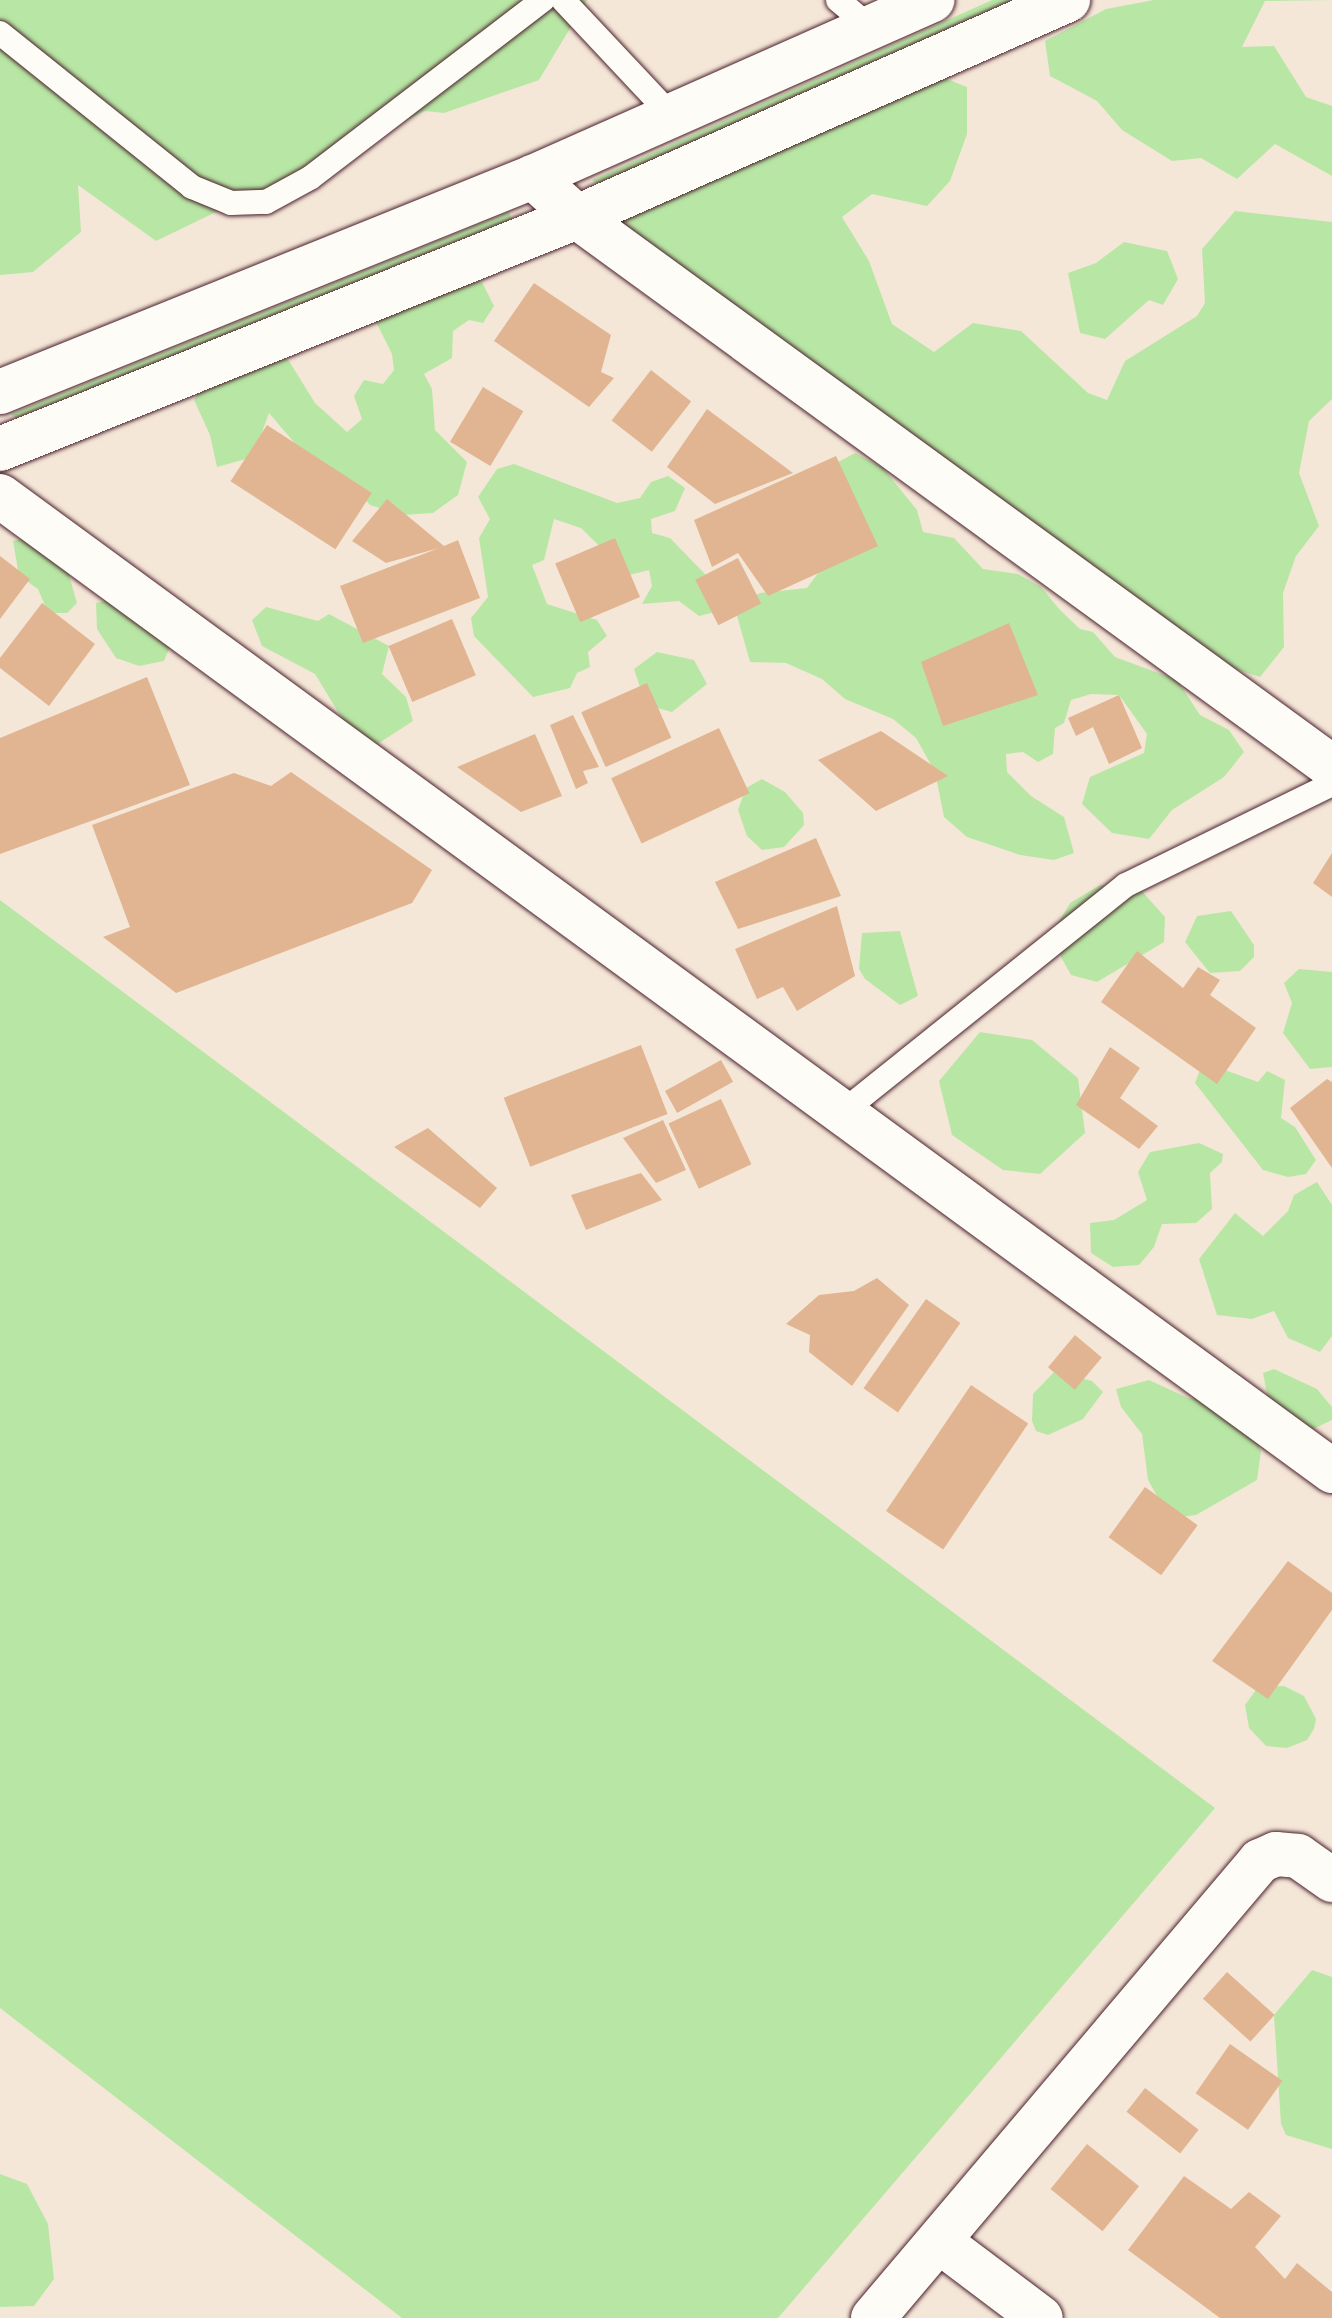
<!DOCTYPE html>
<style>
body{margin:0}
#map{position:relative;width:1332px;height:2318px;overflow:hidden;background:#f5e7d8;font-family:Delius,sans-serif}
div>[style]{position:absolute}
.green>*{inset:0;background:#b8e7a5}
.building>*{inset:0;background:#e1b591;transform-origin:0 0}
.roads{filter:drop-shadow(0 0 2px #4a1f2b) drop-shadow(0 0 2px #4a1f2b)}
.lane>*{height:24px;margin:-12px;padding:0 12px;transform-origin:12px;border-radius:12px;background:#fdfcf7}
.street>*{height:44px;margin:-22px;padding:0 22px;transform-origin:22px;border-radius:22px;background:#fdfcf7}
.secondary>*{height:44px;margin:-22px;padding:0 22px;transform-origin:22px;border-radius:22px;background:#fdfcf7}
span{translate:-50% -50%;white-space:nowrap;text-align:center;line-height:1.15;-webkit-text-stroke:7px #fdfcf7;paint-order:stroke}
</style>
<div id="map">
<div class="green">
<i style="clip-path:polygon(0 0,587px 0,539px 80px,444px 113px,425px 111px,156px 241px,78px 185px,81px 232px,33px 272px,0 275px)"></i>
<i style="clip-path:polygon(992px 0,1013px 0,598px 184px,592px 180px)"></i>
<i style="clip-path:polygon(1154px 0,1332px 0,1265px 1px,1242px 47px,1274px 46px,1306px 97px,1332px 106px,1332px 176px,1275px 144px,1237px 179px,1201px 158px,1172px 161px,1122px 130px,1097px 101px,1050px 76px,1045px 41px,1106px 9px)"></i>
<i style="clip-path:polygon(929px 72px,967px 87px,967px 134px,950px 181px,927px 206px,872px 194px,842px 217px,869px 261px,892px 324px,934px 352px,973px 323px,1021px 331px,1088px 393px,1107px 400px,1125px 361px,1197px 316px,1205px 303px,1202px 249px,1235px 211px,1332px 222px,1332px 399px,1309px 421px,1299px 473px,1319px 526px,1296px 556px,1283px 593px,1284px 647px,1260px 677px,1213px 662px,612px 238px,636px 191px)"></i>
<i style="clip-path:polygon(509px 212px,512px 220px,17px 419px,11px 414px)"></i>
<i style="clip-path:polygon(1124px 242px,1167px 251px,1178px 279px,1163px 305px,1149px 300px,1105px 339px,1080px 333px,1068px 273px,1096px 263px)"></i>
<i style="clip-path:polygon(455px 278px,482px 282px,494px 306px,483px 323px,469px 320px,453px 331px,452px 358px,424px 374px,432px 389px,435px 430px,467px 462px,458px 495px,433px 513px,403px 515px,370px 505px,349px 481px,315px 467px,269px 413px,253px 457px,217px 467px,210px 435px,194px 400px,206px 380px,269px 344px,289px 361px,315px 403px,347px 432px,362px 419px,354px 396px,364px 380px,383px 384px,394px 370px,392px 354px,370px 310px)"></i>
<i style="clip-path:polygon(855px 453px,883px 468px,917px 510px,923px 532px,954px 538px,983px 569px,1018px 574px,1041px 587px,1060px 610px,1080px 629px,1093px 632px,1115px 657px,1177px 680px,1200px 715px,1229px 730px,1244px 752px,1224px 777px,1172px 810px,1149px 839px,1112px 833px,1082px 804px,1090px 777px,1144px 753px,1147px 734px,1119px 695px,1091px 694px,1071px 700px,1064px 723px,1055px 728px,1053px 754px,1038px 762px,1023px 752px,1006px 754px,1007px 772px,1031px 796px,1064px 817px,1074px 853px,1054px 860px,1020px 855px,967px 837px,944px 817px,935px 772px,916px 738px,893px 719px,845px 699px,822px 679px,786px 663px,750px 662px,734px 605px,760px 593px,807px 588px,824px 565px,829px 467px)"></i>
<i style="clip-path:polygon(514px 464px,617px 503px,640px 498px,651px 482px,668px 476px,685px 488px,675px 511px,651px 519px,652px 533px,670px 538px,705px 574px,719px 611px,699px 616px,679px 601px,642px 604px,652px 586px,649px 570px,629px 575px,581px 528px,554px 519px,544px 560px,532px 565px,547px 604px,597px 620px,607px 636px,588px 652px,590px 667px,577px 673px,570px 688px,533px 697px,474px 636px,471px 618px,488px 597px,479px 538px,490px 519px,478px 497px,497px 469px)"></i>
<i style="clip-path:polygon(36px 536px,67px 568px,77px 603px,67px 613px,48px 613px,38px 589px,19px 576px,13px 541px)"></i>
<i style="clip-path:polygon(120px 598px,171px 644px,164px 661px,139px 666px,116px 658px,97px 629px,96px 603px)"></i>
<i style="clip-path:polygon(266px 607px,318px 621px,329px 614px,389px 646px,382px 674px,406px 697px,413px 721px,376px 745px,357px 743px,315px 674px,262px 646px,252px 620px)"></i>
<i style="clip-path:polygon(657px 652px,694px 660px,707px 684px,672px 712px,646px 705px,634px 669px)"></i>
<i style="clip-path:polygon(762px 779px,785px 792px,803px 813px,804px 825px,784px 847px,762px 850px,747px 836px,738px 810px,746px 788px)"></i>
<i style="clip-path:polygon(1100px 885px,1139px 888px,1165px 917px,1164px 942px,1097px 982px,1071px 975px,1050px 937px,1070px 903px)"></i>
<i style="clip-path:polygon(0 900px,1215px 1808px,778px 2318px,402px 2318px,0 2008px)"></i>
<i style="clip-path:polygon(1231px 911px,1254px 945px,1254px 957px,1240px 971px,1210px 973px,1185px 942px,1197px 916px)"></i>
<i style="clip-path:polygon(900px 931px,918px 996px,900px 1005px,865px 979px,859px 969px,862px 933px)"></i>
<i style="clip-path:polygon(1299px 969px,1332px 972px,1332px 1067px,1310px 1069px,1283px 1033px,1292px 1003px,1284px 983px)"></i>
<i style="clip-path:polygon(980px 1032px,1032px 1040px,1078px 1078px,1085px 1133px,1040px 1174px,1003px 1170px,952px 1135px,939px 1081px)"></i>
<i style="clip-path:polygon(1203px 1062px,1258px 1082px,1267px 1071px,1285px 1080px,1281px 1118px,1295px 1127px,1316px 1160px,1306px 1174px,1288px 1177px,1263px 1170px,1195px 1083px)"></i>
<i style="clip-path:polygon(1199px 1143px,1223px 1154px,1222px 1162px,1210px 1173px,1212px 1209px,1196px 1223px,1162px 1224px,1154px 1247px,1139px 1265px,1113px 1267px,1091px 1253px,1090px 1223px,1114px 1220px,1147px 1200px,1138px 1172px,1150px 1152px)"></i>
<i style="clip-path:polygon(1317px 1182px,1332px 1205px,1332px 1336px,1320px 1352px,1288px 1338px,1274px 1311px,1252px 1319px,1217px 1315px,1199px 1259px,1235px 1213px,1263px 1236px,1288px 1211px,1294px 1195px)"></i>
<i style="clip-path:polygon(1274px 1369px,1317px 1389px,1332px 1407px,1332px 1420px,1307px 1432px,1269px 1404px,1263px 1373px)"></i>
<i style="clip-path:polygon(1055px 1371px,1092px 1381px,1103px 1392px,1083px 1419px,1048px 1435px,1036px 1431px,1032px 1421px,1033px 1394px)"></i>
<i style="clip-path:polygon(1149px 1380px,1188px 1398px,1217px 1400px,1246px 1420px,1261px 1451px,1257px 1480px,1196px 1515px,1179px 1517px,1165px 1510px,1148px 1480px,1142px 1434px,1121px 1407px,1116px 1389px)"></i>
<i style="clip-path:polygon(1284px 1686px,1304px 1696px,1316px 1719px,1314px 1729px,1307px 1740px,1287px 1748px,1266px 1746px,1249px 1728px,1245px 1705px,1258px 1687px)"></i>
<i style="clip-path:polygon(1312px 1970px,1332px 1977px,1332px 2149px,1286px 2135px,1281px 2124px,1274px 2015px)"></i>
<i style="clip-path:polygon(0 2174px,27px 2184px,48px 2224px,54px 2279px,34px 2306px,0 2307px)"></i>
</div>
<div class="building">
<i style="clip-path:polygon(534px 283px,611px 335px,601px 372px,614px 378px,589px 407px,494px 341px)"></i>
<i style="left:651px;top:370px;width:51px;height:64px;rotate:38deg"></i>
<i style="left:483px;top:387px;width:47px;height:64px;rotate:31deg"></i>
<i style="clip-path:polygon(707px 409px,793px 473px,715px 504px,667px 467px)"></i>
<i style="left:267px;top:425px;width:125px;height:67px;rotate:33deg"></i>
<i style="clip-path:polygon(836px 456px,878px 546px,768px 596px,738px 553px,712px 567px,694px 520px)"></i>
<i style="clip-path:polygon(387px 499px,444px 546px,458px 540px,480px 598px,363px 643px,340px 586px,439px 548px,386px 563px,352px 541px)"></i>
<i style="left:615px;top:538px;width:64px;height:65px;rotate:67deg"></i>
<i style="clip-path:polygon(0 556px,30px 579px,0 619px)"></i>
<i style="left:738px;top:558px;width:51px;height:48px;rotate:63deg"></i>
<i style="clip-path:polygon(42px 603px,95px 644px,49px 706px,0 668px,0 658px)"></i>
<i style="left:452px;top:619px;width:61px;height:69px;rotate:67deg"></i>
<i style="clip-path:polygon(1009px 623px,1038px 695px,943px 726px,921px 662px)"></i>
<i style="clip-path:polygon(147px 677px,190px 785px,0 854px,0 738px)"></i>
<i style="left:647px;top:683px;width:60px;height:72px;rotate:66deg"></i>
<i style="clip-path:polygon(1119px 695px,1142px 748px,1109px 764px,1093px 727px,1076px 736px,1068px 718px)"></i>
<i style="clip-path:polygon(573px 715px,599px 767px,583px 771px,588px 783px,576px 789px,550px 725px)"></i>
<i style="left:719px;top:728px;width:72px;height:119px;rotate:65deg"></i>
<i style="clip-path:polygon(881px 731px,948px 776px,876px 811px,818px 760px)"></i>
<i style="clip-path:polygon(535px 734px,562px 796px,521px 812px,457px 767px)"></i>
<i style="clip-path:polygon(291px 772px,432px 870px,412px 903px,176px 993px,103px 937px,130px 927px,92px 825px,234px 773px,271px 786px)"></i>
<i style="clip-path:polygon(816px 838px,841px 896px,738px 929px,715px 882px)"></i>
<i style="clip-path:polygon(1332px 853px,1332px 897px,1313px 883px)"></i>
<i style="clip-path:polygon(837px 906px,855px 976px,797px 1011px,783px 987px,757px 999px,735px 949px)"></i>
<i style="clip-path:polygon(1137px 951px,1183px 988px,1198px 967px,1220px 980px,1210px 995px,1256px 1028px,1217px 1084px,1101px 1002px)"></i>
<i style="left:641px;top:1045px;width:74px;height:147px;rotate:69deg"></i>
<i style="clip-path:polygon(1110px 1047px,1140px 1068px,1120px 1098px,1158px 1126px,1139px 1149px,1076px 1105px)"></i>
<i style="left:721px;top:1060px;width:25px;height:64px;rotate:61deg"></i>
<i style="clip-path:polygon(1327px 1079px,1332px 1082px,1332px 1168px,1290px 1108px)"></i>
<i style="left:721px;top:1099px;width:72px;height:58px;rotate:65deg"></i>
<i style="clip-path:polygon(663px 1120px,686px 1170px,656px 1183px,623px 1138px)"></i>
<i style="clip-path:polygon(428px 1128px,497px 1188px,480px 1208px,394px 1147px)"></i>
<i style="clip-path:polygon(641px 1173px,662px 1200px,586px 1230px,571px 1195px)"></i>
<i style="clip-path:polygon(877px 1278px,909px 1305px,852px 1386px,809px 1352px,810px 1335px,786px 1324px,819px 1295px,854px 1291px)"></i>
<i style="left:926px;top:1299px;width:42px;height:109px;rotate:35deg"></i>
<i style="left:1075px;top:1335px;width:35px;height:42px;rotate:40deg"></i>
<i style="left:971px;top:1385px;width:69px;height:152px;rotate:34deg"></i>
<i style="left:1145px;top:1487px;width:65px;height:62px;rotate:36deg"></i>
<i style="clip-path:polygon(1288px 1561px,1332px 1593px,1332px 1610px,1268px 1699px,1212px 1661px)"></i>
<i style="left:1227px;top:1972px;width:64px;height:36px;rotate:42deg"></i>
<i style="left:1230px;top:2044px;width:64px;height:60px;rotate:35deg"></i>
<i style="left:1145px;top:2088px;width:68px;height:30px;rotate:38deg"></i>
<i style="left:1087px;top:2144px;width:67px;height:58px;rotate:39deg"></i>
<i style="clip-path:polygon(1184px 2176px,1231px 2209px,1249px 2192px,1281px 2216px,1255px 2247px,1285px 2279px,1297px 2263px,1332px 2292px,1332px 2318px,1220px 2318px,1128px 2250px)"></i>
</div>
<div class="roads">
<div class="lane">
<i style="left:563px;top:0;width:158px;rotate:46.8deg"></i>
<i style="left:838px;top:0;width:42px;rotate:40.2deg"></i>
<i style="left:0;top:33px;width:246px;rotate:38.7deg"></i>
<i style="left:192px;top:187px;width:42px;rotate:22.3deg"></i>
<i style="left:231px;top:203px;width:35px;rotate:-2deg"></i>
<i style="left:266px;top:202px;width:50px;rotate:-28.6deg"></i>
<i style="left:310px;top:178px;width:293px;rotate:-37.4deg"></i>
<i style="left:840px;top:1114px;width:366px;rotate:-38.7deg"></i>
<i style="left:1126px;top:885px;width:229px;rotate:-26.1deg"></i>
</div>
<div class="street">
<i style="left:533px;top:177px;width:59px;rotate:42.3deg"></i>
<i style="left:577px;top:217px;width:934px;rotate:36.07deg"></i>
<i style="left:0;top:496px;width:1651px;rotate:36.2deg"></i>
<i style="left:940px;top:2242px;width:126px;rotate:37deg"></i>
<i style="left:873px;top:2318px;width:599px;rotate:-49.74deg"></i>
<i style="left:1260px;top:1861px;width:17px;rotate:-24deg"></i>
<i style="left:1276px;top:1854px;width:22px;rotate:5deg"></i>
<i style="left:1298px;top:1856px;width:42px;rotate:35.2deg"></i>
</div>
<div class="secondary">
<i style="left:0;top:392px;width:575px;rotate:-21.97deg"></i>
<i style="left:533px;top:177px;width:437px;rotate:-23.9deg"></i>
<i style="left:0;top:449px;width:622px;rotate:-21.9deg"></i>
<i style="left:577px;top:217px;width:537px;rotate:-23.84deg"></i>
</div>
</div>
</div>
